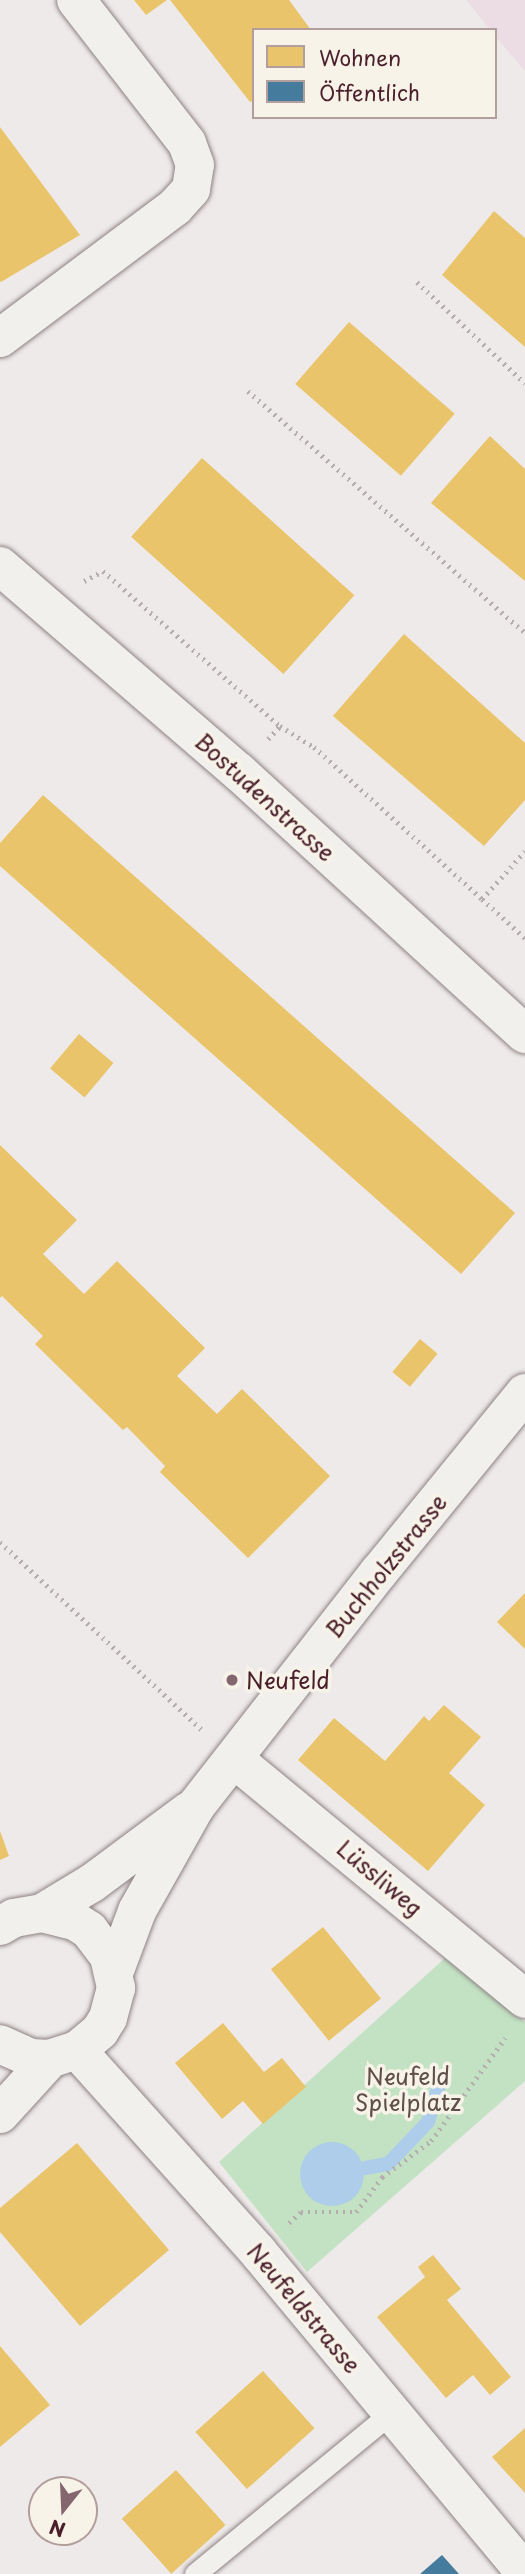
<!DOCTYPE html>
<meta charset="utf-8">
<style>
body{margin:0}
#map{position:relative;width:525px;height:2574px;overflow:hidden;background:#efeaea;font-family:"Playpen Sans",sans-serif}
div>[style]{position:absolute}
.built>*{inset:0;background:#ebdde3}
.green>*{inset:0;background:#c2e2c3}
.water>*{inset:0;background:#adcdeb}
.round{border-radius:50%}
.homes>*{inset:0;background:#e9c46a;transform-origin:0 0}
.public>*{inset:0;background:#457b9d}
.stream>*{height:14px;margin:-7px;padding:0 7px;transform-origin:7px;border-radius:7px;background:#adcdeb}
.path>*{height:4.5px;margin-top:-2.25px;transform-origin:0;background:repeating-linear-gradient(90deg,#b5aeae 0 2px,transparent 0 7px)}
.roads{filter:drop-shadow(0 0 2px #8d8284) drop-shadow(0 0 2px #8d8284)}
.lane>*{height:21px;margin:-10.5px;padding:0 10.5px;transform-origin:10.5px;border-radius:10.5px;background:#f2f0ed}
.street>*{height:38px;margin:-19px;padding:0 19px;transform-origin:19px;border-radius:19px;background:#f2f0ed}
.secondary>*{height:38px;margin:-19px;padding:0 19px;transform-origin:19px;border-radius:19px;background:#f2f0ed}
.dots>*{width:19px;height:19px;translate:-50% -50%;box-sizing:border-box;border:4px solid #f7f3e8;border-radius:50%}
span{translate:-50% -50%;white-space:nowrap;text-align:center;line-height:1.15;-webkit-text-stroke:7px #f7f3e8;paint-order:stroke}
.street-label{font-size:23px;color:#4a1f2b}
.poi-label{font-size:23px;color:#4a1f2b}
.left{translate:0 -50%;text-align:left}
.park-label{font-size:23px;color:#5f4e49}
.legend{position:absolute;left:252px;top:28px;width:245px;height:91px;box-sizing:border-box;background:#f7f3e8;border:2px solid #b29e9c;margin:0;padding:9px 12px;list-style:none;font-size:21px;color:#4a1f2b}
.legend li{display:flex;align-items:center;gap:14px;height:35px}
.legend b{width:35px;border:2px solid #b29e9c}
.north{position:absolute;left:28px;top:2476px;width:70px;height:70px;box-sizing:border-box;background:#f7f3e8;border:2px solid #b29e9c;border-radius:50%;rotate:198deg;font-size:19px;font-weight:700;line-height:28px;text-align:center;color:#4a1f2b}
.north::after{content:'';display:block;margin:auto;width:24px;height:32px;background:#84666e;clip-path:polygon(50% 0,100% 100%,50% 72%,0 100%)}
</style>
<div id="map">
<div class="built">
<i style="clip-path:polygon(466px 0,525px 0,525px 71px,495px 36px,495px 30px,490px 30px)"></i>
</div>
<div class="green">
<i style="clip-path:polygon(445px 1958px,525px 2022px,525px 2081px,307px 2272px,219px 2162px)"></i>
</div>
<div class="water">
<i class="round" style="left:300px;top:2142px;width:64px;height:64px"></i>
</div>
<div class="homes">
<i style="clip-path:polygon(134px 0,167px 0,146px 15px)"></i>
<i style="clip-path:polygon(170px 0,289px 0,311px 30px,254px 30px,254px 100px,250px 102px)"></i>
<i style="clip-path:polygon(0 127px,80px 235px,1px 282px,0 281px)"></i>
<i style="clip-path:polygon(494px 211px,525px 238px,525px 347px,442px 275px)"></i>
<i style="left:349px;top:322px;width:140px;height:82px;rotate:41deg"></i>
<i style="clip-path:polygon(490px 436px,525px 469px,525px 581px,431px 503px)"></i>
<i style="left:202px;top:458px;width:205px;height:106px;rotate:42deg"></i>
<i style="clip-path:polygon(404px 634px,525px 743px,525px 800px,484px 846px,333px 716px)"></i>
<i style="clip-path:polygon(43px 795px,515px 1213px,461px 1274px,0 866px,0 843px)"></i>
<i style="left:79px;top:1034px;width:45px;height:45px;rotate:40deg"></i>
<i style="clip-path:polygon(0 1145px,77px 1220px,43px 1254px,84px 1294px,117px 1261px,205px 1348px,177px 1376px,217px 1414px,242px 1389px,330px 1476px,248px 1558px,160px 1472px,165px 1466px,127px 1427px,123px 1430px,35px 1344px,43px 1336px,2px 1296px,0 1298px)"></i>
<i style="left:420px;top:1339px;width:23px;height:43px;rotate:40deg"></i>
<i style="clip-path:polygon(525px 1593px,525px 1649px,497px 1622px)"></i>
<i style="clip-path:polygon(444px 1705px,481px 1737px,449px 1773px,485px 1805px,428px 1871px,298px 1760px,334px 1718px,385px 1761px,424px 1716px,429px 1721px)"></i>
<i style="clip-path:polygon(0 1831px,9px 1856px,0 1860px)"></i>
<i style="left:323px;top:1927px;width:92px;height:67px;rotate:51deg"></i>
<i style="clip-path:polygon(223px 2023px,264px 2072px,282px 2058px,306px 2087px,263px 2124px,243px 2101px,222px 2119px,175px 2063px)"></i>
<i style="clip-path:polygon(77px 2143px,169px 2250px,80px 2326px,0 2232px,0 2208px)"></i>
<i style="clip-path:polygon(433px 2255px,461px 2289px,447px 2300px,511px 2377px,490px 2395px,473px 2375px,446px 2398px,377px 2317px,425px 2277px,418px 2267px)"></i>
<i style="clip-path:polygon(0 2346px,50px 2405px,0 2447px)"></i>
<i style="left:263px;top:2371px;width:77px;height:91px;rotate:48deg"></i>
<i style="clip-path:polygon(525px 2428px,525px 2493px,492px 2457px)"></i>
<i style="left:176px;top:2470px;width:74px;height:73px;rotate:48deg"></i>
</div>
<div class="public">
<i style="clip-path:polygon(442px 2555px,459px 2574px,420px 2574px)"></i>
</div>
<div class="stream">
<i style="left:365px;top:2168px;width:23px;rotate:-10deg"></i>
<i style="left:388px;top:2164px;width:58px;rotate:-46.4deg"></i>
<i style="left:428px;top:2122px;width:46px;rotate:-73.5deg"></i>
</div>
<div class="path">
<i style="left:417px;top:282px;width:148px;rotate:43.1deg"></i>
<i style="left:248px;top:391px;width:368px;rotate:41.1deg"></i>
<i style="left:84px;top:581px;width:21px;rotate:-28deg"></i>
<i style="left:103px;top:571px;width:235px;rotate:41.2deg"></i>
<i style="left:268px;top:739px;width:18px;rotate:-47deg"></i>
<i style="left:280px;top:726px;width:40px;rotate:32deg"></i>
<i style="left:314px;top:747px;width:227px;rotate:42.1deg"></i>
<i style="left:482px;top:899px;width:64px;rotate:-48.1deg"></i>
<i style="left:482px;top:899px;width:58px;rotate:42.2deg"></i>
<i style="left:0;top:1542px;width:276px;rotate:42.9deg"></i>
<i style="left:289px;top:2223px;width:16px;rotate:-43deg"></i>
<i style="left:301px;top:2212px;width:55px"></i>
<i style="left:356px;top:2212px;width:44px;rotate:-53.4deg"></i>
<i style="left:382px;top:2177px;width:61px;rotate:-36.3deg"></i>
<i style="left:431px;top:2141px;width:127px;rotate:-54.3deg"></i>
</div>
<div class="roads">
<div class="lane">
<i style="left:195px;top:2574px;width:255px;rotate:-39.4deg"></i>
</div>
<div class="street">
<i style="left:0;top:338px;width:219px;rotate:-36.8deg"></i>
<i style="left:175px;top:207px;width:24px;rotate:-48deg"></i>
<i style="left:191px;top:189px;width:24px;rotate:-81deg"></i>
<i style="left:195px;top:165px;width:23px;rotate:-110deg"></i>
<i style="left:187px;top:143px;width:181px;rotate:-127.8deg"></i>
<i style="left:0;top:566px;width:316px;rotate:40.8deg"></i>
<i style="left:239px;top:772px;width:388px;rotate:42.5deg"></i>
<i style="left:234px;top:1759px;width:377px;rotate:39.5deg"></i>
<i style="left:77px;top:2050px;width:271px;rotate:48.1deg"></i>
<i style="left:258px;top:2252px;width:417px;rotate:50.2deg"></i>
</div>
<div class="secondary">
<i style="left:42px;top:1913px;width:58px;rotate:-31deg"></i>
<i style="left:92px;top:1883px;width:121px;rotate:-36.6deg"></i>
<i style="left:0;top:1926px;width:16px;rotate:-30deg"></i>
<i style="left:14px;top:1918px;width:28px;rotate:-10deg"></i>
<i style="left:42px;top:1913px;width:34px;rotate:14deg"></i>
<i style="left:75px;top:1921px;width:17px;rotate:33deg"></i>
<i style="left:89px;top:1930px;width:34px;rotate:53deg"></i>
<i style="left:109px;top:1957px;width:32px;rotate:77deg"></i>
<i style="left:116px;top:1988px;width:31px;rotate:105deg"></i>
<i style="left:108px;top:2018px;width:15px;rotate:122deg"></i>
<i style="left:100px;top:2031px;width:30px;rotate:140deg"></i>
<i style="left:77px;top:2050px;width:28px;rotate:162deg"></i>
<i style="left:50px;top:2059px;width:19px;rotate:-177deg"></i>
<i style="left:31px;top:2058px;width:34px;rotate:-156deg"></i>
<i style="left:114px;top:1973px;width:66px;rotate:-69.6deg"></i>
<i style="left:137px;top:1911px;width:120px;rotate:-60.7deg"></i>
<i style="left:196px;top:1806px;width:297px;rotate:-52deg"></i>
<i style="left:379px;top:1572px;width:231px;rotate:-50.8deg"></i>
<i style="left:0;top:2114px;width:74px;rotate:-47.7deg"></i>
</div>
</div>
<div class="dots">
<i style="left:232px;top:1680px;background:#84666e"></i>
</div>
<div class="street-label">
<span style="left:265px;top:797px;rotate:42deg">Bostudenstrasse</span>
<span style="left:386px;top:1566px;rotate:-51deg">Buchholzstrasse</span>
<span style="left:380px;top:1878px;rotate:40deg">Lüssliweg</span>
<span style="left:304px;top:2308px;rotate:50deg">Neufeldstrasse</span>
</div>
<div class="poi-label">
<span class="left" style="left:246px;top:1680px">Neufeld</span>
</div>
<div class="park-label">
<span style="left:408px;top:2089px">Neufeld<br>Spielplatz</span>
</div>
<ul class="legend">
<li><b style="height:19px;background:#e9c46a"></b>Wohnen</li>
<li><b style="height:19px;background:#457b9d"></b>Öffentlich</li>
</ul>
<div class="north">N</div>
</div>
